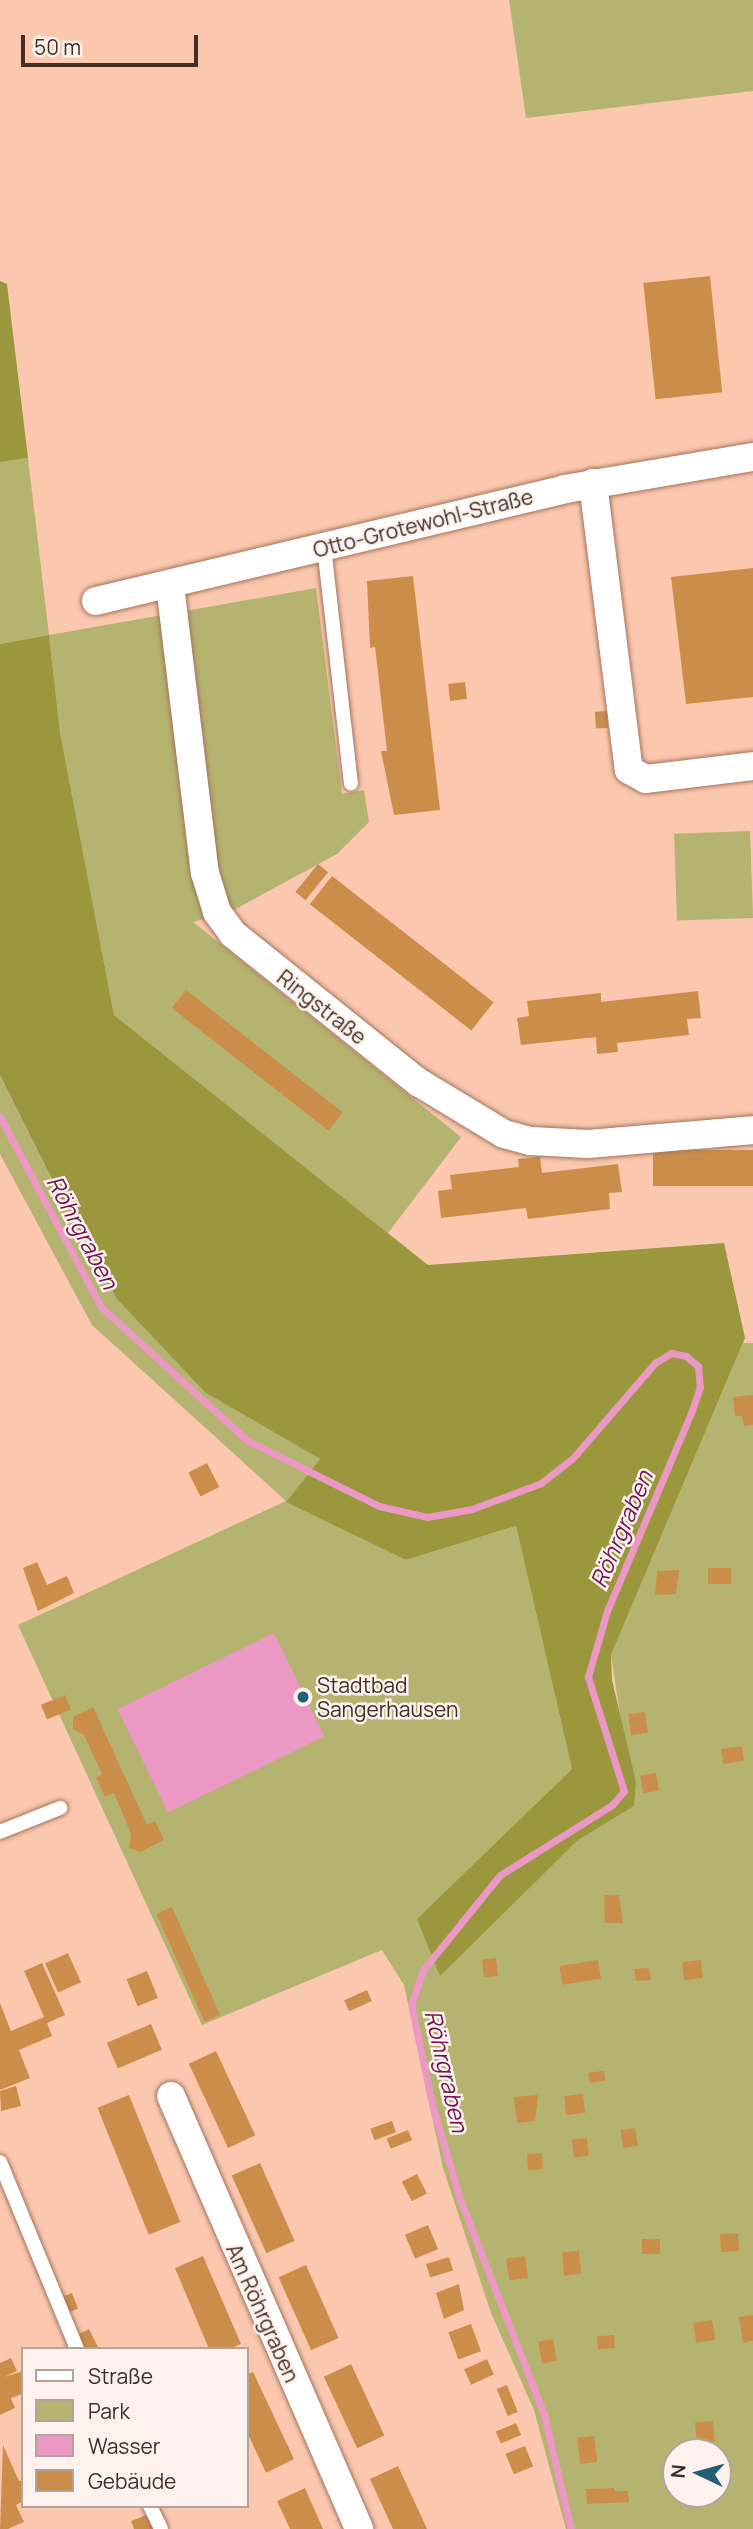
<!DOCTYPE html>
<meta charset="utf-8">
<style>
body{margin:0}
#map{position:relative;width:753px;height:2529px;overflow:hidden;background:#fbc7ae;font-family:Manrope,sans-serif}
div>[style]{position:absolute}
.green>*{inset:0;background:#b5b370;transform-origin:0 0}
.forest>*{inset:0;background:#9a973d}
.water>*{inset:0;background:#eb98c4;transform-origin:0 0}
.stream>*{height:7px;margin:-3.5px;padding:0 3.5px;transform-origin:3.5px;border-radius:3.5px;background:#eb98c4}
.building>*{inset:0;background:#cb8e4a;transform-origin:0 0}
.roads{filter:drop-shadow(0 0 2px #a3745d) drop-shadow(0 0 2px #a3745d)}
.lane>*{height:14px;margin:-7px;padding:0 7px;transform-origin:7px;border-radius:7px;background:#fff}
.street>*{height:28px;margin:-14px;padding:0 14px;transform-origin:14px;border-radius:14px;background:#fff}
.dots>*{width:19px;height:19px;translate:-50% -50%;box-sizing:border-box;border:4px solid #fdf2ed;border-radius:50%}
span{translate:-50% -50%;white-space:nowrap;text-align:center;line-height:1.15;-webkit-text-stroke:5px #fdf2ed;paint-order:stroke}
.street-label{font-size:21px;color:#422e24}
.poi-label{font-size:21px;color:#422e24}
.left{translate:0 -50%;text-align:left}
.water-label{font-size:23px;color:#731351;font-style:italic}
.legend{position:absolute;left:21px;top:2347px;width:228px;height:161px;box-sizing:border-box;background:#fdf2ed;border:2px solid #b2a49d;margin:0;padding:9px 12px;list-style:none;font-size:21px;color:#422e24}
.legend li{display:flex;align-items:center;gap:14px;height:35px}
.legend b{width:35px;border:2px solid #b2a49d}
.north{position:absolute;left:662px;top:2438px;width:70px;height:70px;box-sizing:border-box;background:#fdf2ed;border:2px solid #b2a49d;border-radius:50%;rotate:275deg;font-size:19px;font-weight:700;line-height:28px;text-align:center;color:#422e24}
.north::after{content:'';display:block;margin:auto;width:24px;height:32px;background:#225f76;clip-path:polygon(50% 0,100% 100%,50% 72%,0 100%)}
.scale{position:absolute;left:21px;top:35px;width:177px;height:32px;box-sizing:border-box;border:4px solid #422e24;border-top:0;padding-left:9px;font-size:21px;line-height:24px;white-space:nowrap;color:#422e24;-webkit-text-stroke:5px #fdf2ed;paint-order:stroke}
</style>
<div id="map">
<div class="green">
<i style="clip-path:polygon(509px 0,753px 0,753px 91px,526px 118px)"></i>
<i style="clip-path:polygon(28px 458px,49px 635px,316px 588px,342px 794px,364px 790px,369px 822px,337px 854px,230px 912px,193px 922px,461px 1137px,388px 1233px,114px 1015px,60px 732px,49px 635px,0 644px,0 462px)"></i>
<i style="left:750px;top:831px;width:87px;height:76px;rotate:88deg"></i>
<i style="clip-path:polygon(evenodd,0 1075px,60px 1195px,206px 1393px,320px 1459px,287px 1501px,406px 1560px,516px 1526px,572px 1769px,418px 1919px,440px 1975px,577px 1841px,634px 1806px,611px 1655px,743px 1343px,753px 1343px,753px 2529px,566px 2529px,534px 2410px,491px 2313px,443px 2168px,404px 1985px,382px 1950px,202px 2025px,18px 1625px,286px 1501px,92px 1325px,0 1154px,0 1075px,676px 2452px,718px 2452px,718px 2494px,676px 2494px,676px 2452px)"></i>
</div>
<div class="forest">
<i style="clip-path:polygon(0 281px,7px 284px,28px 458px,0 462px)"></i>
<i style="clip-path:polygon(49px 635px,60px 732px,114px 1015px,428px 1265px,724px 1243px,745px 1338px,611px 1655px,612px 1680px,636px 1782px,634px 1806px,577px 1841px,440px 1976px,417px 1919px,572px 1769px,516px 1526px,406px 1560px,286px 1502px,320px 1459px,206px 1393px,117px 1299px,60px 1195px,0 1075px,0 644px)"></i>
</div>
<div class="water">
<i style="left:274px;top:1633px;width:115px;height:174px;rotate:64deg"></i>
</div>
<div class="stream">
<i style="left:0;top:1117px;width:215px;rotate:62deg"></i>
<i style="left:101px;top:1307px;width:199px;rotate:42.4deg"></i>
<i style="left:248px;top:1441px;width:146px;rotate:26.4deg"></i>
<i style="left:379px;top:1506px;width:49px;rotate:12.9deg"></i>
<i style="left:427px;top:1517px;width:46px;rotate:-10.1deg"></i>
<i style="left:472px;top:1509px;width:74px;rotate:-20.6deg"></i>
<i style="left:541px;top:1483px;width:39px;rotate:-38deg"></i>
<i style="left:572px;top:1459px;width:127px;rotate:-49.2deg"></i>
<i style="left:655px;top:1363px;width:19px;rotate:-32deg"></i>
<i style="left:671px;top:1353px;width:15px;rotate:11deg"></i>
<i style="left:686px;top:1356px;width:16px;rotate:40deg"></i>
<i style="left:698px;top:1366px;width:21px;rotate:85deg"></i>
<i style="left:700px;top:1387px;width:28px;rotate:109deg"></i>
<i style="left:691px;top:1413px;width:215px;rotate:113deg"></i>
<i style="left:607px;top:1611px;width:69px;rotate:106.1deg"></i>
<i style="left:588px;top:1677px;width:120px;rotate:72.5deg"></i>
<i style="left:624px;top:1791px;width:18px;rotate:131deg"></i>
<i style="left:612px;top:1805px;width:132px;rotate:148deg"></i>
<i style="left:500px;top:1875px;width:122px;rotate:129deg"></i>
<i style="left:423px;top:1970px;width:36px;rotate:109deg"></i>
<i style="left:411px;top:2004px;width:106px;rotate:78.1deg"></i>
<i style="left:433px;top:2108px;width:95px;rotate:73.5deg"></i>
<i style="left:460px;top:2199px;width:232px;rotate:68.7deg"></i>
<i style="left:544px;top:2415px;width:117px;rotate:76.7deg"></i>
</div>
<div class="building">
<i style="left:710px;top:276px;width:117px;height:67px;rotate:84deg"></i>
<i style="clip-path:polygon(753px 568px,753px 697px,686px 704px,671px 577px)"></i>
<i style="clip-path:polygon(413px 576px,440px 810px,394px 815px,381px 751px,387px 751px,375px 647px,370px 648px,367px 581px)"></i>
<i style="left:465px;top:682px;width:17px;height:17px;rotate:83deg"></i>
<i style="left:607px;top:711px;width:17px;height:12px;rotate:87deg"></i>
<i style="left:318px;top:864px;width:13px;height:36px;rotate:39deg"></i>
<i style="left:332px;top:876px;width:205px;height:36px;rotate:38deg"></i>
<i style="left:186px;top:990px;width:199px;height:23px;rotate:38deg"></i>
<i style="clip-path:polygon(698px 991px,701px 1018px,687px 1019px,689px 1035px,617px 1043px,618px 1052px,597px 1054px,596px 1037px,521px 1045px,517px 1018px,529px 1016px,527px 1001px,601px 993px,601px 1002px)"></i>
<i style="left:753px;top:1150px;width:36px;height:100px;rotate:90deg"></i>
<i style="clip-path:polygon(540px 1157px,542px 1173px,618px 1164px,622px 1192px,609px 1193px,610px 1209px,528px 1219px,526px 1208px,441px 1218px,438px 1191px,452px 1189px,450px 1175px,519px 1167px,518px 1159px)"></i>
<i style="clip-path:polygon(753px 1395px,753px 1425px,744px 1426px,742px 1416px,735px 1416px,733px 1397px)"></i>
<i style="left:207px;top:1463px;width:27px;height:21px;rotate:63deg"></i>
<i style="clip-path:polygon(37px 1562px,47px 1585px,67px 1576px,74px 1593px,38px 1611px,23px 1568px)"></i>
<i style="left:731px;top:1568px;width:16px;height:23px;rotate:90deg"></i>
<i style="clip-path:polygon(679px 1570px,676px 1594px,655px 1595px,657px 1571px)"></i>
<i style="left:65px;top:1695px;width:16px;height:26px;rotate:68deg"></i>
<i style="clip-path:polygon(93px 1707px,147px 1825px,155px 1821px,164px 1840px,141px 1852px,129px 1848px,131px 1834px,114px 1793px,105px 1797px,96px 1778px,102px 1774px,84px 1735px,73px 1729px,73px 1717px)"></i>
<i style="left:645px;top:1712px;width:21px;height:17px;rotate:82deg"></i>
<i style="left:742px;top:1746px;width:15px;height:21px;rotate:82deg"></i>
<i style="left:656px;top:1773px;width:18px;height:16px;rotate:81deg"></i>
<i style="clip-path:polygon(604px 1895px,619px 1895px,623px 1923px,605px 1923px)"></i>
<i style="left:172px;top:1907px;width:118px;height:17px;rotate:66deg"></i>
<i style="left:68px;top:1953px;width:32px;height:25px;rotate:66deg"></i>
<i style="left:496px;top:1958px;width:18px;height:14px;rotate:84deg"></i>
<i style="left:598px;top:1960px;width:19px;height:39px;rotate:81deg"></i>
<i style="left:701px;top:1960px;width:18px;height:19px;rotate:84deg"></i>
<i style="clip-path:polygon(42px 1963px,65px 2015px,47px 2023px,52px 2036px,19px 2050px,30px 2078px,0 2090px,0 2003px,11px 2031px,44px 2017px,24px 1971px)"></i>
<i style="clip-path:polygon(649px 1968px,651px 1980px,636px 1981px,634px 1969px)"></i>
<i style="left:147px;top:1971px;width:29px;height:22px;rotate:68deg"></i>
<i style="left:367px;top:1990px;width:12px;height:25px;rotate:66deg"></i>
<i style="left:151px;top:2024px;width:28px;height:48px;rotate:67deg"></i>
<i style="left:216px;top:2051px;width:93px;height:30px;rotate:65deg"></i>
<i style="left:604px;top:2071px;width:10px;height:16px;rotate:84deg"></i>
<i style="clip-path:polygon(16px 2086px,21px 2106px,1px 2111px,0 2091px)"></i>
<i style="left:583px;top:2094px;width:19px;height:19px;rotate:84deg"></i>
<i style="left:129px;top:2095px;width:137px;height:34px;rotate:68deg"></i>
<i style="clip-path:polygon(538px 2095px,535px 2121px,517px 2123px,514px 2097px)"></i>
<i style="left:392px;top:2121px;width:12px;height:23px;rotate:70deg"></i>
<i style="left:635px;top:2128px;width:18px;height:15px;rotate:81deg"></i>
<i style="left:408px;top:2130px;width:11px;height:23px;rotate:68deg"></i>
<i style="left:587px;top:2138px;width:18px;height:15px;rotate:84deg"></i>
<i style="left:542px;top:2153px;width:16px;height:15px;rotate:86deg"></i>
<i style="left:260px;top:2163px;width:85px;height:31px;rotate:66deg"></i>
<i style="left:417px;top:2174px;width:22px;height:17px;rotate:63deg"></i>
<i style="left:428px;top:2225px;width:26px;height:25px;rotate:67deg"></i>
<i style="left:738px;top:2233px;width:18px;height:18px;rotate:87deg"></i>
<i style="left:660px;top:2239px;width:15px;height:18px;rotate:90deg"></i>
<i style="left:579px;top:2251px;width:23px;height:17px;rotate:85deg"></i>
<i style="clip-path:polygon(203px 2256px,241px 2344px,229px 2349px,209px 2349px,175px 2268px)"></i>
<i style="left:525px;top:2256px;width:22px;height:19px;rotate:82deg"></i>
<i style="left:449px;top:2257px;width:14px;height:24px;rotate:73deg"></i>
<i style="left:306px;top:2265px;width:80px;height:30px;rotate:66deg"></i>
<i style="clip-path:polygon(459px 2284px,464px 2310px,444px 2319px,436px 2293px)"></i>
<i style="left:72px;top:2293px;width:17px;height:9px;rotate:69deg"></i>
<i style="clip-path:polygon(753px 2315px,753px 2341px,743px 2343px,739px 2317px)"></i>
<i style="left:712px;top:2320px;width:20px;height:19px;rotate:81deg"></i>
<i style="left:471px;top:2324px;width:29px;height:24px;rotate:70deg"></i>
<i style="clip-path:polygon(89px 2329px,99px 2349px,84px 2349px,77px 2335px)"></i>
<i style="left:614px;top:2335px;width:13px;height:17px;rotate:86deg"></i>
<i style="left:553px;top:2339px;width:22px;height:15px;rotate:80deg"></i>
<i style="clip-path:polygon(11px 2358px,17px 2371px,4px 2377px,23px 2371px,22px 2394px,11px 2398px,15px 2408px,0 2415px,0 2363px)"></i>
<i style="left:487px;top:2359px;width:17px;height:25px;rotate:66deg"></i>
<i style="left:351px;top:2364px;width:79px;height:30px;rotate:65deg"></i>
<i style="clip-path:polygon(253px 2372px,294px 2459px,266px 2473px,247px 2432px,247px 2374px)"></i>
<i style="left:507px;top:2385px;width:29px;height:11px;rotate:68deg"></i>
<i style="left:713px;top:2421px;width:21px;height:18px;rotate:85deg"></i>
<i style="left:516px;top:2423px;width:13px;height:22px;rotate:67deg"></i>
<i style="left:594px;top:2436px;width:26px;height:17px;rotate:83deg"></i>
<i style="clip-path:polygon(3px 2445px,19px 2481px,23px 2480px,23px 2501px,16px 2505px,24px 2522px,8px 2529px,0 2529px)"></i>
<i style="left:525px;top:2446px;width:22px;height:21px;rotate:68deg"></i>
<i style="clip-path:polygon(398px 2466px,423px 2520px,427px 2529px,393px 2529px,370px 2479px)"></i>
<i style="clip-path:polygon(305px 2488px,323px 2529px,290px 2529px,277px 2501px)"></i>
<i style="clip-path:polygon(614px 2488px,614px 2491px,628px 2491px,629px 2502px,587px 2504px,586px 2489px)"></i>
<i style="clip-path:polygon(147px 2515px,153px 2529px,134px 2529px,131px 2521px)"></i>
</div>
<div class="roads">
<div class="lane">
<i style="left:324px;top:547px;width:238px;rotate:83.5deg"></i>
<i style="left:0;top:1832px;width:65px;rotate:-21.8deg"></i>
<i style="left:0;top:2162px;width:202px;rotate:67.6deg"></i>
<i style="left:150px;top:2506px;width:25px;rotate:64deg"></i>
</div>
<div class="street">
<i style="left:593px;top:483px;width:289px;rotate:82.9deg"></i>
<i style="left:629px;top:770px;width:19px;rotate:28deg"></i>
<i style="left:646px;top:779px;width:108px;rotate:-6.9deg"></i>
<i style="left:170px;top:585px;width:290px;rotate:83.1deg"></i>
<i style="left:205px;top:873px;width:41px;rotate:72.9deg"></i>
<i style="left:217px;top:912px;width:27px;rotate:54deg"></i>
<i style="left:233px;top:934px;width:237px;rotate:38.7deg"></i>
<i style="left:418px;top:1082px;width:100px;rotate:31.2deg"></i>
<i style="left:504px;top:1134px;width:28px;rotate:15deg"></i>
<i style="left:531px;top:1141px;width:57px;rotate:3deg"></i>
<i style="left:588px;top:1144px;width:166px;rotate:-4.8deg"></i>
<i style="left:96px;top:601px;width:482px;rotate:-13.4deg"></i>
<i style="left:565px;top:489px;width:191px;rotate:-9.7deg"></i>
<i style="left:171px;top:2096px;width:472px;rotate:66.5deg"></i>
</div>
</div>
<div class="dots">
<i style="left:303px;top:1697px;background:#225f76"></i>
</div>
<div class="street-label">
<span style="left:423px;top:523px;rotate:-14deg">Otto-Grotewohl-Straße</span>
<span style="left:322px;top:1007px;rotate:38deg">Ringstraße</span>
<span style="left:263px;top:2313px;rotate:66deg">Am Röhrgraben</span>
</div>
<div class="poi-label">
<span class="left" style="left:317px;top:1697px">Stadtbad<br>Sangerhausen</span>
</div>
<div class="water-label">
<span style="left:83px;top:1232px;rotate:62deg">Röhrgraben</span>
<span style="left:621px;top:1529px;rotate:-67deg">Röhrgraben</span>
<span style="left:447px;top:2071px;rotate:77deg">Röhrgraben</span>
</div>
<ul class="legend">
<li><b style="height:9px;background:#fff"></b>Straße</li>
<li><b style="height:19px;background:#b5b370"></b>Park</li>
<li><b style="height:19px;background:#eb98c4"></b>Wasser</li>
<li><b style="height:19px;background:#cb8e4a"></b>Gebäude</li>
</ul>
<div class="north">N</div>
<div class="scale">50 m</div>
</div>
